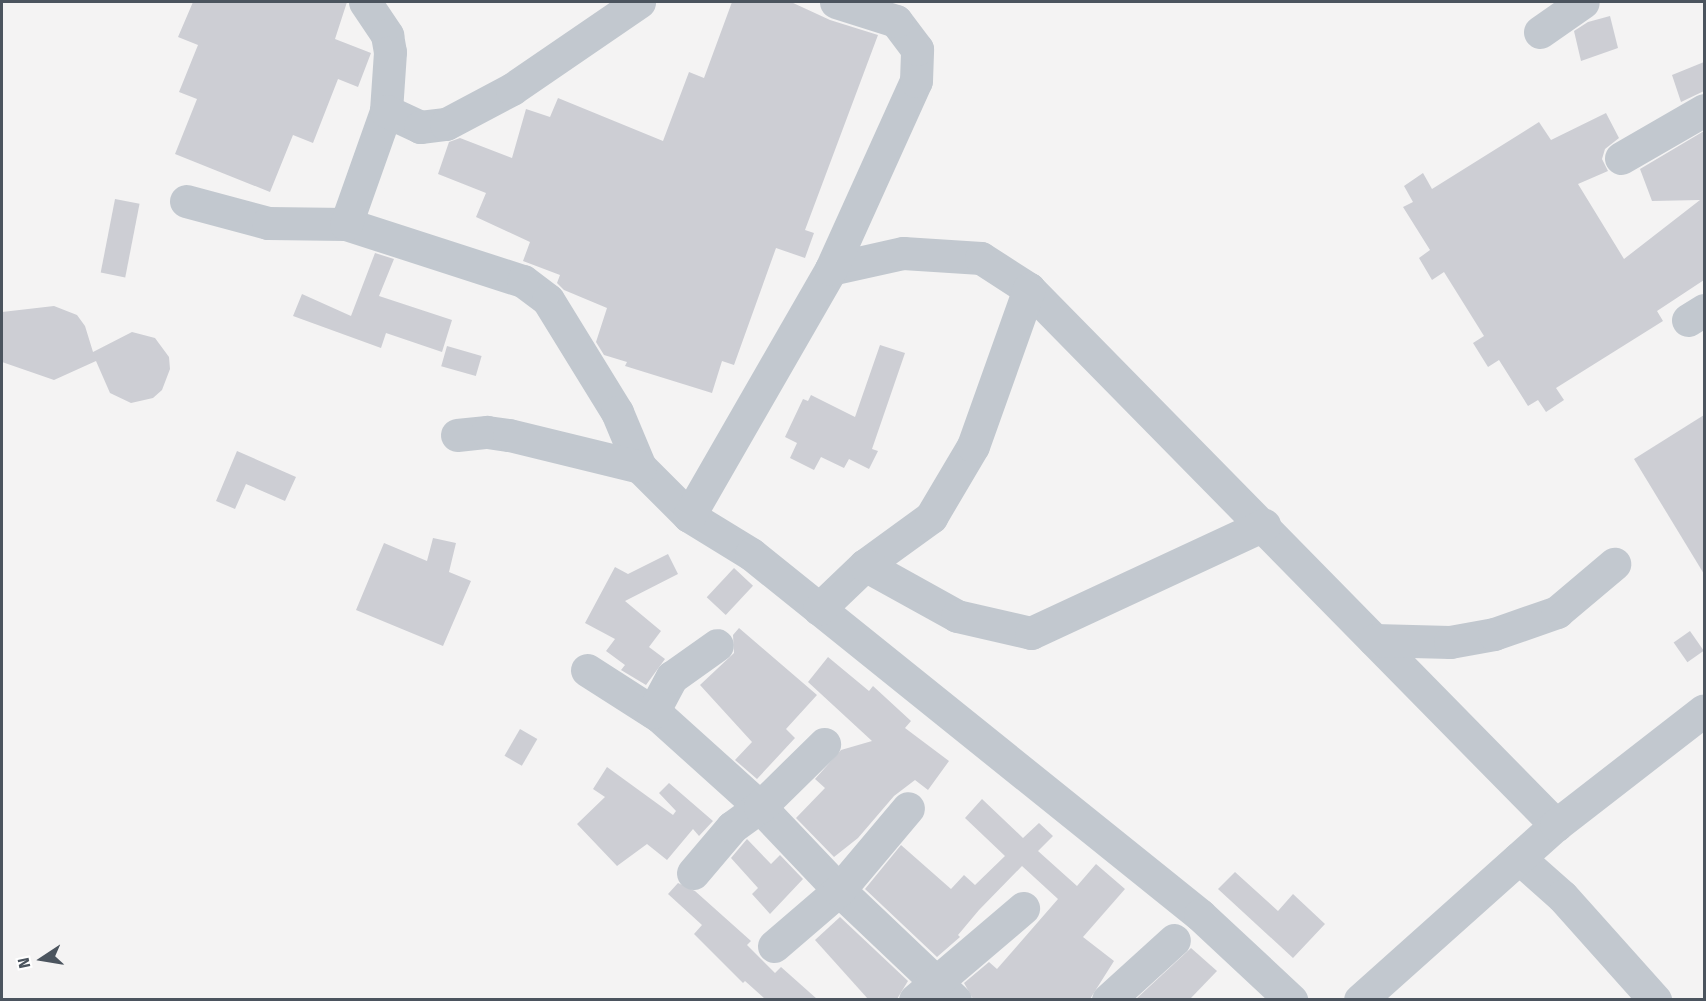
<!DOCTYPE html>
<style>
body{margin:0}
#map{position:relative;width:1706px;height:1001px;overflow:hidden;background:#f4f3f3;font-family:"Fira Sans",sans-serif}
div>[style]{position:absolute}
.building>*{inset:0;background:#cdced4;transform-origin:0 0}
.minor>*{height:33px;margin:-16.5px;padding:0 16.5px;transform-origin:16.5px;border-radius:16.5px;background:#c2c8cf}
span{translate:-50% -50%;white-space:nowrap;text-align:center;line-height:1.15;-webkit-text-stroke:5px #fff;paint-order:stroke}
.frame{position:absolute;inset:0;border:3px solid #4b545e;pointer-events:none}
.north{position:absolute;left:12px;top:929px;width:60px;height:60px;-webkit-text-stroke:4px #fff;paint-order:stroke;rotate:258deg;font-size:16px;font-weight:700;line-height:24px;text-align:center;color:#4b545e}
.north::after{content:'';display:block;margin:auto;width:21px;height:27px;background:#4b545e;clip-path:polygon(50% 0,100% 100%,50% 72%,0 100%)}
</style>
<div id="map">
<div class="building">
<i style="clip-path:polygon(193px 2px,347px 2px,335px 39px,371px 53px,358px 87px,338px 79px,313px 143px,293px 135px,270px 192px,175px 154px,197px 99px,179px 92px,198px 45px,178px 37px)"></i>
<i style="clip-path:polygon(732px 2px,791px 2px,830px 20px,878px 35px,805px 230px,814px 233px,805px 258px,776px 248px,734px 365px,722px 361px,712px 393px,625px 366px,627px 362px,604px 355px,596px 342px,607px 308px,564px 290px,557px 283px,560px 275px,523px 261px,530px 242px,476px 217px,486px 193px,438px 174px,449px 142px,460px 138px,512px 158px,526px 109px,550px 117px,558px 98px,663px 141px,689px 72px,704px 78px)"></i>
<i style="clip-path:polygon(1610px 16px,1618px 48px,1581px 61px,1574px 31px,1588px 22px)"></i>
<i style="clip-path:polygon(1704px 62px,1704px 91px,1681px 102px,1672px 75px)"></i>
<i style="clip-path:polygon(1606px 113px,1619px 138px,1605px 149px,1602px 159px,1608px 171px,1578px 184px,1624px 259px,1700px 200px,1652px 201px,1640px 169px,1704px 131px,1704px 280px,1657px 311px,1663px 321px,1556px 388px,1564px 400px,1546px 412px,1538px 400px,1528px 406px,1499px 360px,1488px 367px,1473px 343px,1484px 336px,1444px 272px,1432px 280px,1419px 258px,1430px 250px,1403px 207px,1413px 202px,1404px 186px,1423px 173px,1432px 189px,1539px 122px,1551px 140px)"></i>
<i style="left:115px;top:199px;width:25px;height:75px;rotate:11deg"></i>
<i style="clip-path:polygon(375px 253px,394px 259px,379px 296px,452px 320px,442px 352px,386px 333px,381px 348px,293px 316px,302px 294px,351px 316px)"></i>
<i style="clip-path:polygon(54px 306px,77px 315px,85px 326px,93px 352px,132px 332px,155px 338px,169px 357px,170px 369px,162px 390px,153px 398px,131px 403px,110px 393px,96px 361px,54px 380px,2px 362px,2px 312px)"></i>
<i style="clip-path:polygon(880px 345px,905px 353px,872px 449px,878px 451px,869px 469px,849px 459px,844px 468px,821px 457px,814px 470px,790px 458px,797px 443px,785px 437px,803px 399px,808px 401px,811px 395px,855px 417px)"></i>
<i style="left:447px;top:346px;width:36px;height:21px;rotate:16deg"></i>
<i style="clip-path:polygon(1704px 415px,1704px 574px,1634px 459px)"></i>
<i style="clip-path:polygon(237px 451px,296px 477px,285px 501px,246px 484px,235px 509px,216px 501px)"></i>
<i style="clip-path:polygon(433px 538px,456px 543px,449px 572px,471px 581px,443px 646px,356px 610px,384px 543px,427px 561px)"></i>
<i style="clip-path:polygon(668px 554px,678px 574px,625px 601px,661px 631px,649px 647px,665px 659px,646px 685px,621px 670px,625px 665px,606px 651px,615px 639px,585px 623px,615px 567px,628px 574px)"></i>
<i style="left:734px;top:568px;width:26px;height:40px;rotate:43deg"></i>
<i style="clip-path:polygon(739px 628px,817px 695px,786px 729px,795px 738px,757px 779px,735px 760px,752px 742px,700px 685px,734px 653px,733px 635px)"></i>
<i style="left:1690px;top:631px;width:24px;height:20px;rotate:55deg"></i>
<i style="clip-path:polygon(828px 657px,869px 691px,873px 686px,911px 721px,905px 728px,949px 761px,928px 790px,915px 780px,894px 796px,858px 838px,834px 857px,796px 818px,825px 788px,815px 779px,841px 750px,872px 741px,808px 682px)"></i>
<i style="left:520px;top:729px;width:20px;height:31px;rotate:30deg"></i>
<i style="clip-path:polygon(607px 767px,673px 815px,676px 811px,659px 793px,669px 783px,713px 821px,699px 836px,693px 829px,667px 860px,647px 844px,617px 866px,577px 824px,605px 797px,593px 789px)"></i>
<i style="clip-path:polygon(982px 799px,1023px 838px,1039px 823px,1053px 836px,1038px 851px,1077px 886px,1096px 864px,1125px 889px,1083px 937px,1114px 961px,1090px 999px,973px 999px,964px 983px,989px 962px,997px 969px,1058px 899px,1022px 866px,979px 910px,958px 935px,960px 937px,937px 957px,865px 889px,901px 845px,951px 889px,964px 875px,975px 885px,1005px 856px,965px 818px)"></i>
<i style="clip-path:polygon(747px 839px,771px 864px,780px 855px,803px 879px,770px 914px,752px 894px,758px 888px,731px 858px)"></i>
<i style="clip-path:polygon(1235px 872px,1278px 911px,1293px 894px,1325px 924px,1293px 958px,1218px 889px)"></i>
<i style="clip-path:polygon(678px 883px,695px 891px,751px 941px,747px 945px,775px 973px,781px 967px,817px 999px,765px 999px,745px 981px,743px 983px,694px 934px,702px 925px,668px 894px)"></i>
<i style="clip-path:polygon(840px 917px,908px 981px,897px 999px,868px 999px,815px 940px)"></i>
<i style="clip-path:polygon(1191px 948px,1217px 971px,1190px 999px,1136px 999px)"></i>
</div>
<div class="minor">
<i style="left:365px;top:2px;width:40px;rotate:56deg"></i>
<i style="left:387px;top:35px;width:17px;rotate:80deg"></i>
<i style="left:390px;top:52px;width:59px;rotate:93.9deg"></i>
<i style="left:1540px;top:32px;width:52px;rotate:-34.9deg"></i>
<i style="left:1621px;top:158px;width:96px;rotate:-30deg"></i>
<i style="left:186px;top:201px;width:85px;rotate:15deg"></i>
<i style="left:268px;top:223px;width:78px;rotate:0.7deg"></i>
<i style="left:346px;top:224px;width:186px;rotate:17.9deg"></i>
<i style="left:523px;top:281px;width:31px;rotate:37deg"></i>
<i style="left:548px;top:300px;width:132px;rotate:58.4deg"></i>
<i style="left:617px;top:412px;width:60px;rotate:67.3deg"></i>
<i style="left:640px;top:467px;width:69px;rotate:45deg"></i>
<i style="left:689px;top:516px;width:73px;rotate:31.5deg"></i>
<i style="left:751px;top:554px;width:576px;rotate:38.8deg"></i>
<i style="left:1200px;top:915px;width:125px;rotate:43deg"></i>
<i style="left:346px;top:224px;width:120px;rotate:-70.5deg"></i>
<i style="left:386px;top:111px;width:38px;rotate:25deg"></i>
<i style="left:420px;top:127px;width:26px;rotate:-7deg"></i>
<i style="left:446px;top:124px;width:75px;rotate:-27.9deg"></i>
<i style="left:512px;top:89px;width:154px;rotate:-34.4deg"></i>
<i style="left:831px;top:269px;width:74px;rotate:-12.5deg"></i>
<i style="left:903px;top:253px;width:78px;rotate:3.7deg"></i>
<i style="left:981px;top:258px;width:57px;rotate:32.9deg"></i>
<i style="left:1029px;top:289px;width:752px;rotate:45.49deg"></i>
<i style="left:1688px;top:320px;width:19px;rotate:-32deg"></i>
<i style="left:457px;top:435px;width:30px;rotate:-6deg"></i>
<i style="left:487px;top:432px;width:22px;rotate:8deg"></i>
<i style="left:509px;top:435px;width:135px;rotate:13.7deg"></i>
<i style="left:689px;top:516px;width:285px;rotate:-60.1deg"></i>
<i style="left:831px;top:269px;width:206px;rotate:-65.7deg"></i>
<i style="left:916px;top:81px;width:32px;rotate:-88deg"></i>
<i style="left:917px;top:49px;width:35px;rotate:-127deg"></i>
<i style="left:896px;top:21px;width:63px;rotate:-162.4deg"></i>
<i style="left:865px;top:565px;width:82px;rotate:-36deg"></i>
<i style="left:931px;top:517px;width:82px;rotate:-59.4deg"></i>
<i style="left:973px;top:446px;width:167px;rotate:-70.4deg"></i>
<i style="left:819px;top:609px;width:64px;rotate:-43.7deg"></i>
<i style="left:865px;top:565px;width:105px;rotate:29deg"></i>
<i style="left:957px;top:616px;width:76px;rotate:12.9deg"></i>
<i style="left:1031px;top:633px;width:257px;rotate:-24.9deg"></i>
<i style="left:1374px;top:640px;width:76px;rotate:1.5deg"></i>
<i style="left:1450px;top:642px;width:45px;rotate:-10.3deg"></i>
<i style="left:1494px;top:634px;width:67px;rotate:-19.2deg"></i>
<i style="left:1557px;top:612px;width:75px;rotate:-40.1deg"></i>
<i style="left:587px;top:670px;width:85px;rotate:32.6deg"></i>
<i style="left:659px;top:716px;width:136px;rotate:42deg"></i>
<i style="left:760px;top:807px;width:115px;rotate:46.4deg"></i>
<i style="left:839px;top:890px;width:160px;rotate:43.5deg"></i>
<i style="left:653px;top:712px;width:40px;rotate:-62deg"></i>
<i style="left:672px;top:677px;width:55px;rotate:-35.4deg"></i>
<i style="left:1519px;top:858px;width:57px;rotate:41.5deg"></i>
<i style="left:1562px;top:896px;width:140px;rotate:48.2deg"></i>
<i style="left:693px;top:873px;width:60px;rotate:-49.7deg"></i>
<i style="left:732px;top:827px;width:34px;rotate:-36deg"></i>
<i style="left:760px;top:807px;width:90px;rotate:-44.5deg"></i>
<i style="left:774px;top:946px;width:86px;rotate:-40.7deg"></i>
<i style="left:839px;top:890px;width:107px;rotate:-49.9deg"></i>
<i style="left:915px;top:1000px;width:142px;rotate:-40.4deg"></i>
<i style="left:1108px;top:1000px;width:89px;rotate:-42.3deg"></i>
<i style="left:1360px;top:1000px;width:263px;rotate:-41.8deg"></i>
<i style="left:1556px;top:825px;width:187px;rotate:-37.8deg"></i>
</div>
<div class="frame"></div>
<div class="north">N</div>
</div>
